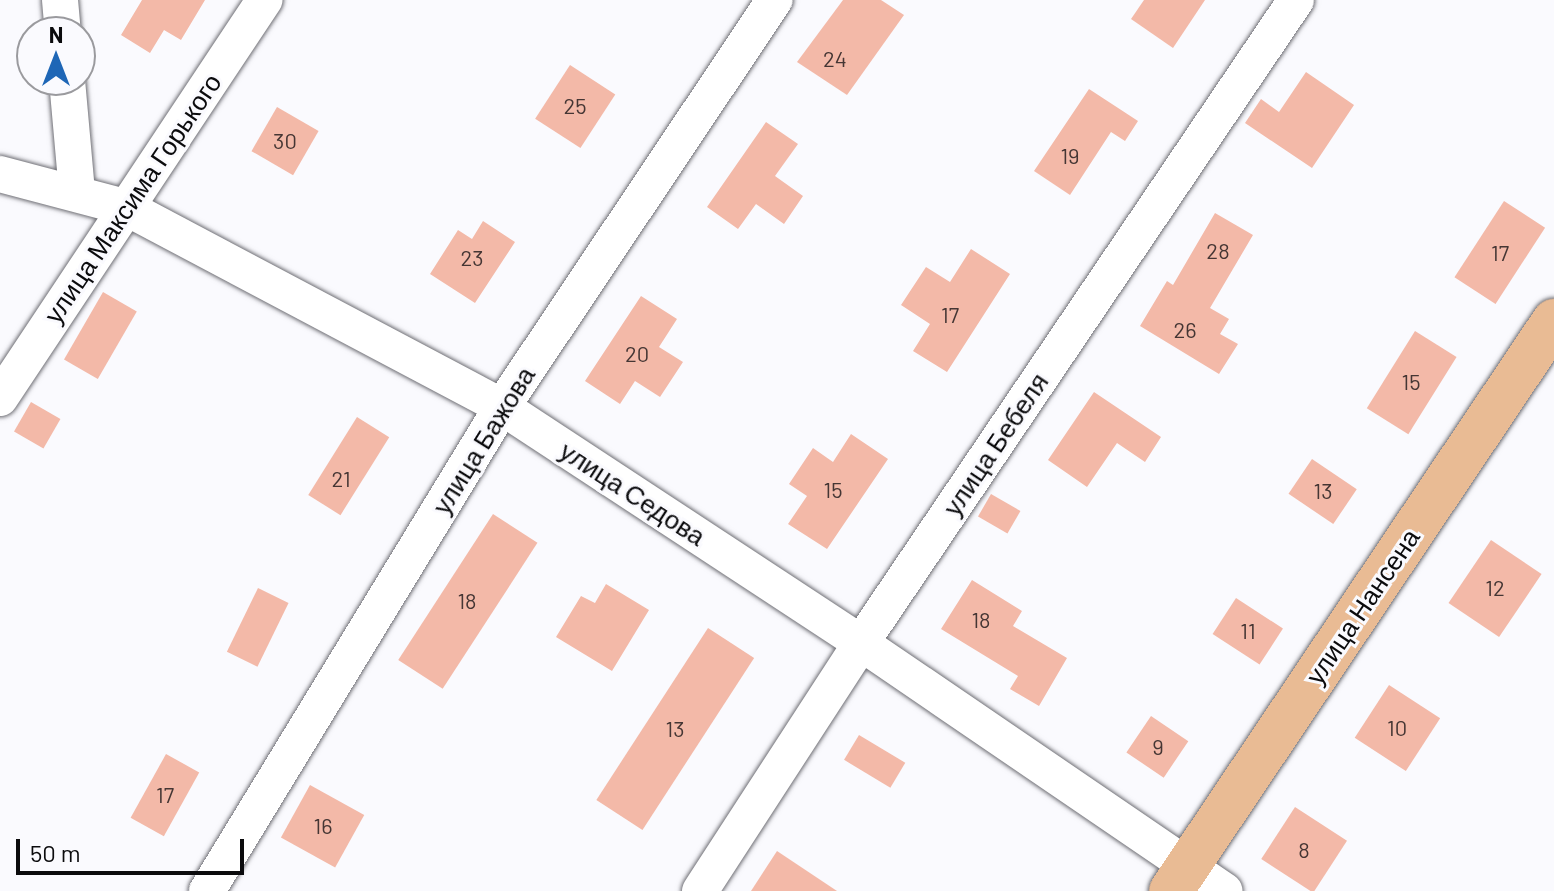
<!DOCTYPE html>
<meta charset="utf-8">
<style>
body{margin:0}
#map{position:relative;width:1554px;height:891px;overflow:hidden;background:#fafafe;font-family:Barlow,sans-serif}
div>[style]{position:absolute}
.building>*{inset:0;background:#f3b9a8;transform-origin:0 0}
.roads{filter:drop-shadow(0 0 2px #6f6f75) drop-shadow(0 0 2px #6f6f75)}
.minor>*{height:36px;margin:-18px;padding:0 18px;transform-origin:18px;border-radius:18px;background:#fff}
.major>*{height:44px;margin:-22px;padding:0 22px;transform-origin:22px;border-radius:22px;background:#e9bb94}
span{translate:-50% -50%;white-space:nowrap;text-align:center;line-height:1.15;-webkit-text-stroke:6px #fafafe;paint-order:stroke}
.number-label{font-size:22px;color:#453634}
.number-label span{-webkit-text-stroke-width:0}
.street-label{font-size:26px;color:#0b0b0d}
.north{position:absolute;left:16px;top:16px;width:80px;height:80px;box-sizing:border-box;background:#fafafe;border:2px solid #9a9a9e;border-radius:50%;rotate:0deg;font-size:22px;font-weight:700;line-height:32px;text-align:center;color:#0b0b0d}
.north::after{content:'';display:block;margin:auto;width:28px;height:36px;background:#1e66b6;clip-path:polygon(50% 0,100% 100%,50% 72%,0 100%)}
.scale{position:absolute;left:16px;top:839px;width:228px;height:36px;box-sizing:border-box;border:4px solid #0b0b0d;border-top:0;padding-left:10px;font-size:24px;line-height:28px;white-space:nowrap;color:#0b0b0d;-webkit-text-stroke:6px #fafafe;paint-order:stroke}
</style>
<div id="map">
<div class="building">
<i style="clip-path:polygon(142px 0,205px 0,181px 40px,164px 30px,150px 53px,121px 35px)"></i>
<i style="clip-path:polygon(843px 0,881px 0,904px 15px,847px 95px,797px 62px)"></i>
<i style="clip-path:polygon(1144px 0,1205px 0,1173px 48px,1131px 19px)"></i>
<i style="left:570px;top:65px;width:54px;height:64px;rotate:33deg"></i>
<i style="clip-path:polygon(1306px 72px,1354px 105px,1312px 168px,1245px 123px,1261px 99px,1279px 112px)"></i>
<i style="clip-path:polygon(1089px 89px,1138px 121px,1125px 141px,1111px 132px,1070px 195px,1034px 171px)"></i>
<i style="left:277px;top:107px;width:48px;height:51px;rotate:30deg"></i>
<i style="clip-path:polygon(766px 122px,798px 144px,775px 176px,803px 196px,784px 224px,756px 204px,738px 229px,707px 207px)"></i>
<i style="left:1504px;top:201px;width:49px;height:91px;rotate:33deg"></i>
<i style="clip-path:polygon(1215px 213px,1253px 235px,1210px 308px,1229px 319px,1220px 334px,1238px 344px,1219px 374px,1140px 326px,1167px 281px,1173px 285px)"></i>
<i style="clip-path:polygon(483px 221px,515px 242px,475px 303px,430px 274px,458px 230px,472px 239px)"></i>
<i style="clip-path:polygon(971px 249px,1010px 274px,947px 372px,913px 351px,930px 324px,901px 305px,926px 267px,950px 282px)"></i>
<i style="left:103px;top:292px;width:39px;height:78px;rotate:30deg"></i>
<i style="clip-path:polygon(641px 296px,677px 319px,659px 347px,683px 362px,660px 397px,635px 381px,620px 404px,585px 381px)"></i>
<i style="left:1415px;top:331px;width:49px;height:91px;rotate:32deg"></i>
<i style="clip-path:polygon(1094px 392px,1161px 437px,1145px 462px,1117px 443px,1087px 487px,1048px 460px)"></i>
<i style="left:31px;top:402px;width:34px;height:34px;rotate:30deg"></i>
<i style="left:357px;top:417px;width:38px;height:92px;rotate:32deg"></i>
<i style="clip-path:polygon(851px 434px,888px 459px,827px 549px,788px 524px,807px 496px,789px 484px,813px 448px,833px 462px)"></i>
<i style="left:1312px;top:459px;width:54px;height:42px;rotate:34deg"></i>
<i style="left:991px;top:494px;width:34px;height:26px;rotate:30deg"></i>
<i style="left:493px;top:514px;width:53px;height:174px;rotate:33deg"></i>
<i style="left:1491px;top:540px;width:61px;height:76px;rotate:34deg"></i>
<i style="clip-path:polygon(972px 580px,1022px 611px,1013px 626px,1067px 658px,1039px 706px,1010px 689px,1018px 676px,941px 629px)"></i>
<i style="clip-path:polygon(606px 584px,649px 610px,612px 671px,556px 637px,581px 596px,595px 603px)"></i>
<i style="left:258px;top:588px;width:34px;height:71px;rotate:26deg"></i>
<i style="left:1236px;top:598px;width:56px;height:43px;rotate:33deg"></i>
<i style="left:708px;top:628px;width:55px;height:205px;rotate:33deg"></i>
<i style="left:1389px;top:685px;width:61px;height:63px;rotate:33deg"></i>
<i style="left:1151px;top:716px;width:45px;height:44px;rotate:34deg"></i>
<i style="left:859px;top:735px;width:54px;height:29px;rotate:31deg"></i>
<i style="left:166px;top:754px;width:38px;height:73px;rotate:29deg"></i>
<i style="left:310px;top:785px;width:62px;height:60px;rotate:29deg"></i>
<i style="left:1295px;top:807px;width:62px;height:62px;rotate:33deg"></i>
<i style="clip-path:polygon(777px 851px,837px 891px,751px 891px)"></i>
</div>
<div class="roads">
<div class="minor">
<i style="left:60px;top:0;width:32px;rotate:85deg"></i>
<i style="left:67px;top:80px;width:113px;rotate:84.9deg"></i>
<i style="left:0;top:174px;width:129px;rotate:14.8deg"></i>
<i style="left:125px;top:207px;width:427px;rotate:27.9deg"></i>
<i style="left:502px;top:407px;width:430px;rotate:33.3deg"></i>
<i style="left:861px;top:643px;width:440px;rotate:34.3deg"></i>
<i style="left:0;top:398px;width:478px;rotate:-56.4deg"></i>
<i style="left:207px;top:891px;width:567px;rotate:-58.64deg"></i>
<i style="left:502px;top:407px;width:490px;rotate:-56.2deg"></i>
<i style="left:700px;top:891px;width:296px;rotate:-57deg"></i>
<i style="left:861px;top:643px;width:776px;rotate:-55.92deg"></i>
</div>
<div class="major">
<i style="left:1171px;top:891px;width:687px;rotate:-56.1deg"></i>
</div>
</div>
<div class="number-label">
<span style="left:835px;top:59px">24</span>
<span style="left:575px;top:106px">25</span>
<span style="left:285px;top:141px">30</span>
<span style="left:1070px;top:156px">19</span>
<span style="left:1218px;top:251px">28</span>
<span style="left:1500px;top:253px">17</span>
<span style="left:472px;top:258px">23</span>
<span style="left:950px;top:315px">17</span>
<span style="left:1185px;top:330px">26</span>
<span style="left:637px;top:354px">20</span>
<span style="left:1411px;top:382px">15</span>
<span style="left:341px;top:479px">21</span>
<span style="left:833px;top:490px">15</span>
<span style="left:1323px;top:491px">13</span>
<span style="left:1495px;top:588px">12</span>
<span style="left:467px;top:601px">18</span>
<span style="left:981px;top:620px">18</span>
<span style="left:1248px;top:631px">11</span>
<span style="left:1397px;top:728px">10</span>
<span style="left:675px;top:729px">13</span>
<span style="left:1158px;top:747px">9</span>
<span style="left:165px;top:795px">17</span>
<span style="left:323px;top:826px">16</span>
<span style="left:1304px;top:850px">8</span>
</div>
<div class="street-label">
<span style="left:132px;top:198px;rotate:-56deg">улица Максима Горького</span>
<span style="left:483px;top:440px;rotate:-58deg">улица Бажова</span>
<span style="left:995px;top:444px;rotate:-56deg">улица Бебеля</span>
<span style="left:633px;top:493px;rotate:33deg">улица Седова</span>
<span style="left:1362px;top:606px;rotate:-56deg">улица Нансена</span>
</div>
<div class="north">N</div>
<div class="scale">50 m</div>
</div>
